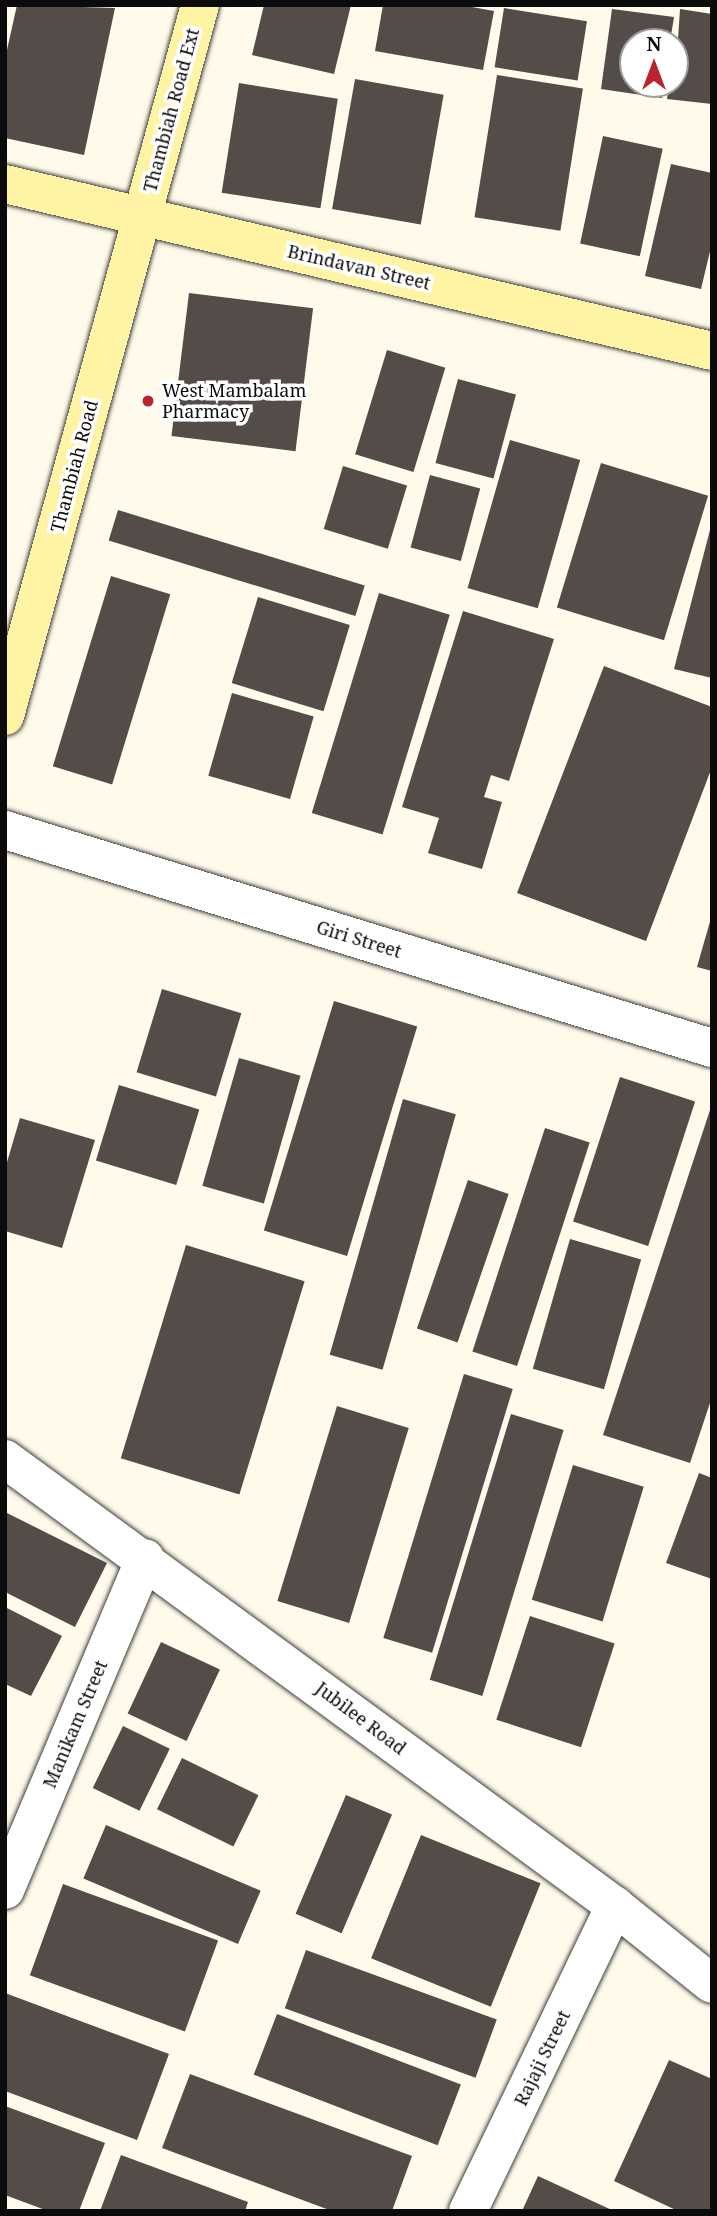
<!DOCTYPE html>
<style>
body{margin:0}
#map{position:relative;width:717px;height:2216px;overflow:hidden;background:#fffae9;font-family:"Noto Serif",serif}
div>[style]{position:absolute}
.building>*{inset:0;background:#544c48;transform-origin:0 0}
.roads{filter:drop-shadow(0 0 2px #3e3e3e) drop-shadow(0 0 2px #3e3e3e)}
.street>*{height:38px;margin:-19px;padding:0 19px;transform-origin:19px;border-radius:19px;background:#fff}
.secondary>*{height:38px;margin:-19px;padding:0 19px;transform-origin:19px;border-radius:19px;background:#fff3a4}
.dots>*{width:19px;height:19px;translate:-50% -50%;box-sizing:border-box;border:4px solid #fff;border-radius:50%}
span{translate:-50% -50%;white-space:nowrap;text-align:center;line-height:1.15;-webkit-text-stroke:7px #fff;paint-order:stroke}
.street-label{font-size:18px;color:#0b0b0b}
.poi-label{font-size:18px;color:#0b0b0b}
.left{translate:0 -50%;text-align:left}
.frame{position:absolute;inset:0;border:7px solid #0b0b0b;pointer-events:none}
.north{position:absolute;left:619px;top:28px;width:70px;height:70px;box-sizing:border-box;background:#fff;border:2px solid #9d9d9d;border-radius:50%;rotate:0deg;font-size:19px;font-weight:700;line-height:28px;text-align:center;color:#0b0b0b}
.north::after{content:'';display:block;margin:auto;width:24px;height:32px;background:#ba242f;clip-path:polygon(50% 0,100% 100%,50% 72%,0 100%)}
</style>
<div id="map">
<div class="building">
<i style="clip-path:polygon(17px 5px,115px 8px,84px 155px,5px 138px,5px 59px)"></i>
<i style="clip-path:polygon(264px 5px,351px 5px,334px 74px,252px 55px)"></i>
<i style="clip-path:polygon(383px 5px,461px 5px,494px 11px,483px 70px,375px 51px)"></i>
<i style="left:504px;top:8px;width:84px;height:60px;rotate:9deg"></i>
<i style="clip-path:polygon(612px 9px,674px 17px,670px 42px,633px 42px,633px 84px,664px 84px,662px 98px,601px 89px)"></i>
<i style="clip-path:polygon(680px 9px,712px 14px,712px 104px,667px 99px,669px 84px,675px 84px)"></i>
<i style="left:497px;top:75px;width:87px;height:144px;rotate:9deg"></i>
<i style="left:355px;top:79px;width:90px;height:132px;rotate:10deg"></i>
<i style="left:239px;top:83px;width:100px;height:111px;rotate:9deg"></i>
<i style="left:603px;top:136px;width:61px;height:110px;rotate:12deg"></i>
<i style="clip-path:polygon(671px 164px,712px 173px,712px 243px,701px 289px,645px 276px)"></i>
<i style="left:189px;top:293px;width:125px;height:144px;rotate:7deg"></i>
<i style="left:387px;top:350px;width:61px;height:109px;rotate:17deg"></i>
<i style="left:458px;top:379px;width:60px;height:87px;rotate:15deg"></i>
<i style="left:510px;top:440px;width:73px;height:154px;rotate:16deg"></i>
<i style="left:601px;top:463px;width:112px;height:151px;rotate:17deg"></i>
<i style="left:343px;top:466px;width:67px;height:66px;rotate:17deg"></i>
<i style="left:430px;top:475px;width:52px;height:75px;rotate:15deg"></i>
<i style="left:118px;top:510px;width:258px;height:32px;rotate:17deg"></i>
<i style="clip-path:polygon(711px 526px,712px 526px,712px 678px,674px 669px)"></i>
<i style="left:111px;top:576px;width:62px;height:199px;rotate:17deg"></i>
<i style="left:379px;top:593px;width:74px;height:230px;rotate:17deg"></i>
<i style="left:258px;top:597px;width:96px;height:90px;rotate:17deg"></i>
<i style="clip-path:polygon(463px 611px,554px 639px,509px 781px,491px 775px,484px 797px,502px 802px,482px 869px,428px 853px,439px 818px,402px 807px)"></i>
<i style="clip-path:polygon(604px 666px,712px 707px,712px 767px,646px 941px,517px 893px)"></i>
<i style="left:232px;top:693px;width:85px;height:86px;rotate:16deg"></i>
<i style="clip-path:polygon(711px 918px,712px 918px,712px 971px,697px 967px)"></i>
<i style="left:162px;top:989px;width:83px;height:87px;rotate:17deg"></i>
<i style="left:334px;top:1001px;width:87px;height:240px;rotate:17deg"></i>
<i style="left:239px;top:1058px;width:64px;height:133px;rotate:16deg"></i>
<i style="left:620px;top:1077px;width:79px;height:152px;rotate:18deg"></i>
<i style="left:119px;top:1085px;width:84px;height:79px;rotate:17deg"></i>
<i style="left:403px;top:1099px;width:55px;height:266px;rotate:16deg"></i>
<i style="clip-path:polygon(711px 1107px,712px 1397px,690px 1463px,603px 1435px)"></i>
<i style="clip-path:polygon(20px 1118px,95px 1140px,62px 1248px,5px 1231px,5px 1169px)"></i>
<i style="left:545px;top:1128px;width:47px;height:235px;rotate:18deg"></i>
<i style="left:468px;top:1180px;width:43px;height:157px;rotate:19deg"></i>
<i style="left:570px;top:1239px;width:74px;height:135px;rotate:16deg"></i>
<i style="left:186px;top:1245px;width:124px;height:223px;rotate:17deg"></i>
<i style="left:464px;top:1374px;width:51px;height:276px;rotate:17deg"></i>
<i style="left:337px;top:1406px;width:75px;height:204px;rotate:17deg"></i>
<i style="left:511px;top:1414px;width:55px;height:278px;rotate:17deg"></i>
<i style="left:573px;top:1465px;width:74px;height:141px;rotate:17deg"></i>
<i style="clip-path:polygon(699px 1473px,712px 1478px,712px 1579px,666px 1563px)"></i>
<i style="clip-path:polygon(5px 1512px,107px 1563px,75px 1627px,5px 1592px)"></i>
<i style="clip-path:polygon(5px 1607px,62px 1636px,31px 1696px,5px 1684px)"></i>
<i style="left:530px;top:1616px;width:89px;height:109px;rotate:18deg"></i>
<i style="left:161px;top:1642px;width:65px;height:79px;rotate:25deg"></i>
<i style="left:123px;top:1726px;width:52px;height:69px;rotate:26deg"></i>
<i style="left:182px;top:1758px;width:85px;height:57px;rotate:26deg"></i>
<i style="left:346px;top:1795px;width:50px;height:129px;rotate:23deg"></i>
<i style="left:106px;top:1825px;width:168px;height:58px;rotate:23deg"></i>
<i style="left:421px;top:1835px;width:129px;height:133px;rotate:22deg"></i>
<i style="left:63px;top:1884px;width:165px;height:97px;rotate:20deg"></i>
<i style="left:306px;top:1950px;width:203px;height:62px;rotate:20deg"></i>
<i style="clip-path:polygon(5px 1993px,169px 2054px,137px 2140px,5px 2091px)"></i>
<i style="left:277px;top:2014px;width:197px;height:65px;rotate:21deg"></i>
<i style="clip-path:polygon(669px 2060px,712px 2079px,712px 2211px,678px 2211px,614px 2181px)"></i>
<i style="clip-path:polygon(190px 2074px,412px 2156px,392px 2211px,332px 2211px,162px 2148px)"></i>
<i style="clip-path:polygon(5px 2106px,105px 2143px,79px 2211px,48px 2211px,5px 2195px)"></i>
<i style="clip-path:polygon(121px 2155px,248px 2202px,245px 2211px,100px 2211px)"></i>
<i style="clip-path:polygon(538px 2176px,614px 2211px,522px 2211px)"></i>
</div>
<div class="roads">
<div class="street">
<i style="left:5px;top:830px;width:740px;rotate:17.14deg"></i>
<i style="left:5px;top:1459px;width:756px;rotate:36.23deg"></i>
<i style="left:615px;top:1906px;width:124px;rotate:38.8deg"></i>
<i style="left:5px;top:1890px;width:360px;rotate:-67.1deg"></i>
<i style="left:468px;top:2211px;width:339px;rotate:-64.3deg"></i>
</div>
<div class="secondary">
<i style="left:5px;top:184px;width:726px;rotate:13.29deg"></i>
<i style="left:5px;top:716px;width:737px;rotate:-74.66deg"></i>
</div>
</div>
<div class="dots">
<i style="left:148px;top:401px;background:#ba242f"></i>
</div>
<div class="street-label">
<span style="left:171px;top:110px;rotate:-75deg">Thambiah Road Ext</span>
<span style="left:359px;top:267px;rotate:13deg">Brindavan Street</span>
<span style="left:74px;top:466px;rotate:-75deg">Thambiah Road</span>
<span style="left:359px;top:939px;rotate:17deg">Giri Street</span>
<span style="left:361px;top:1718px;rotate:37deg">Jubilee Road</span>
<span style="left:75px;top:1724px;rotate:-67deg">Manikam Street</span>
<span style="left:542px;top:2058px;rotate:-64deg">Rajaji Street</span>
</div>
<div class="poi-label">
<span class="left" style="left:162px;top:401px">West Mambalam<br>Pharmacy</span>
</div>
<div class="frame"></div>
<div class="north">N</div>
</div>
